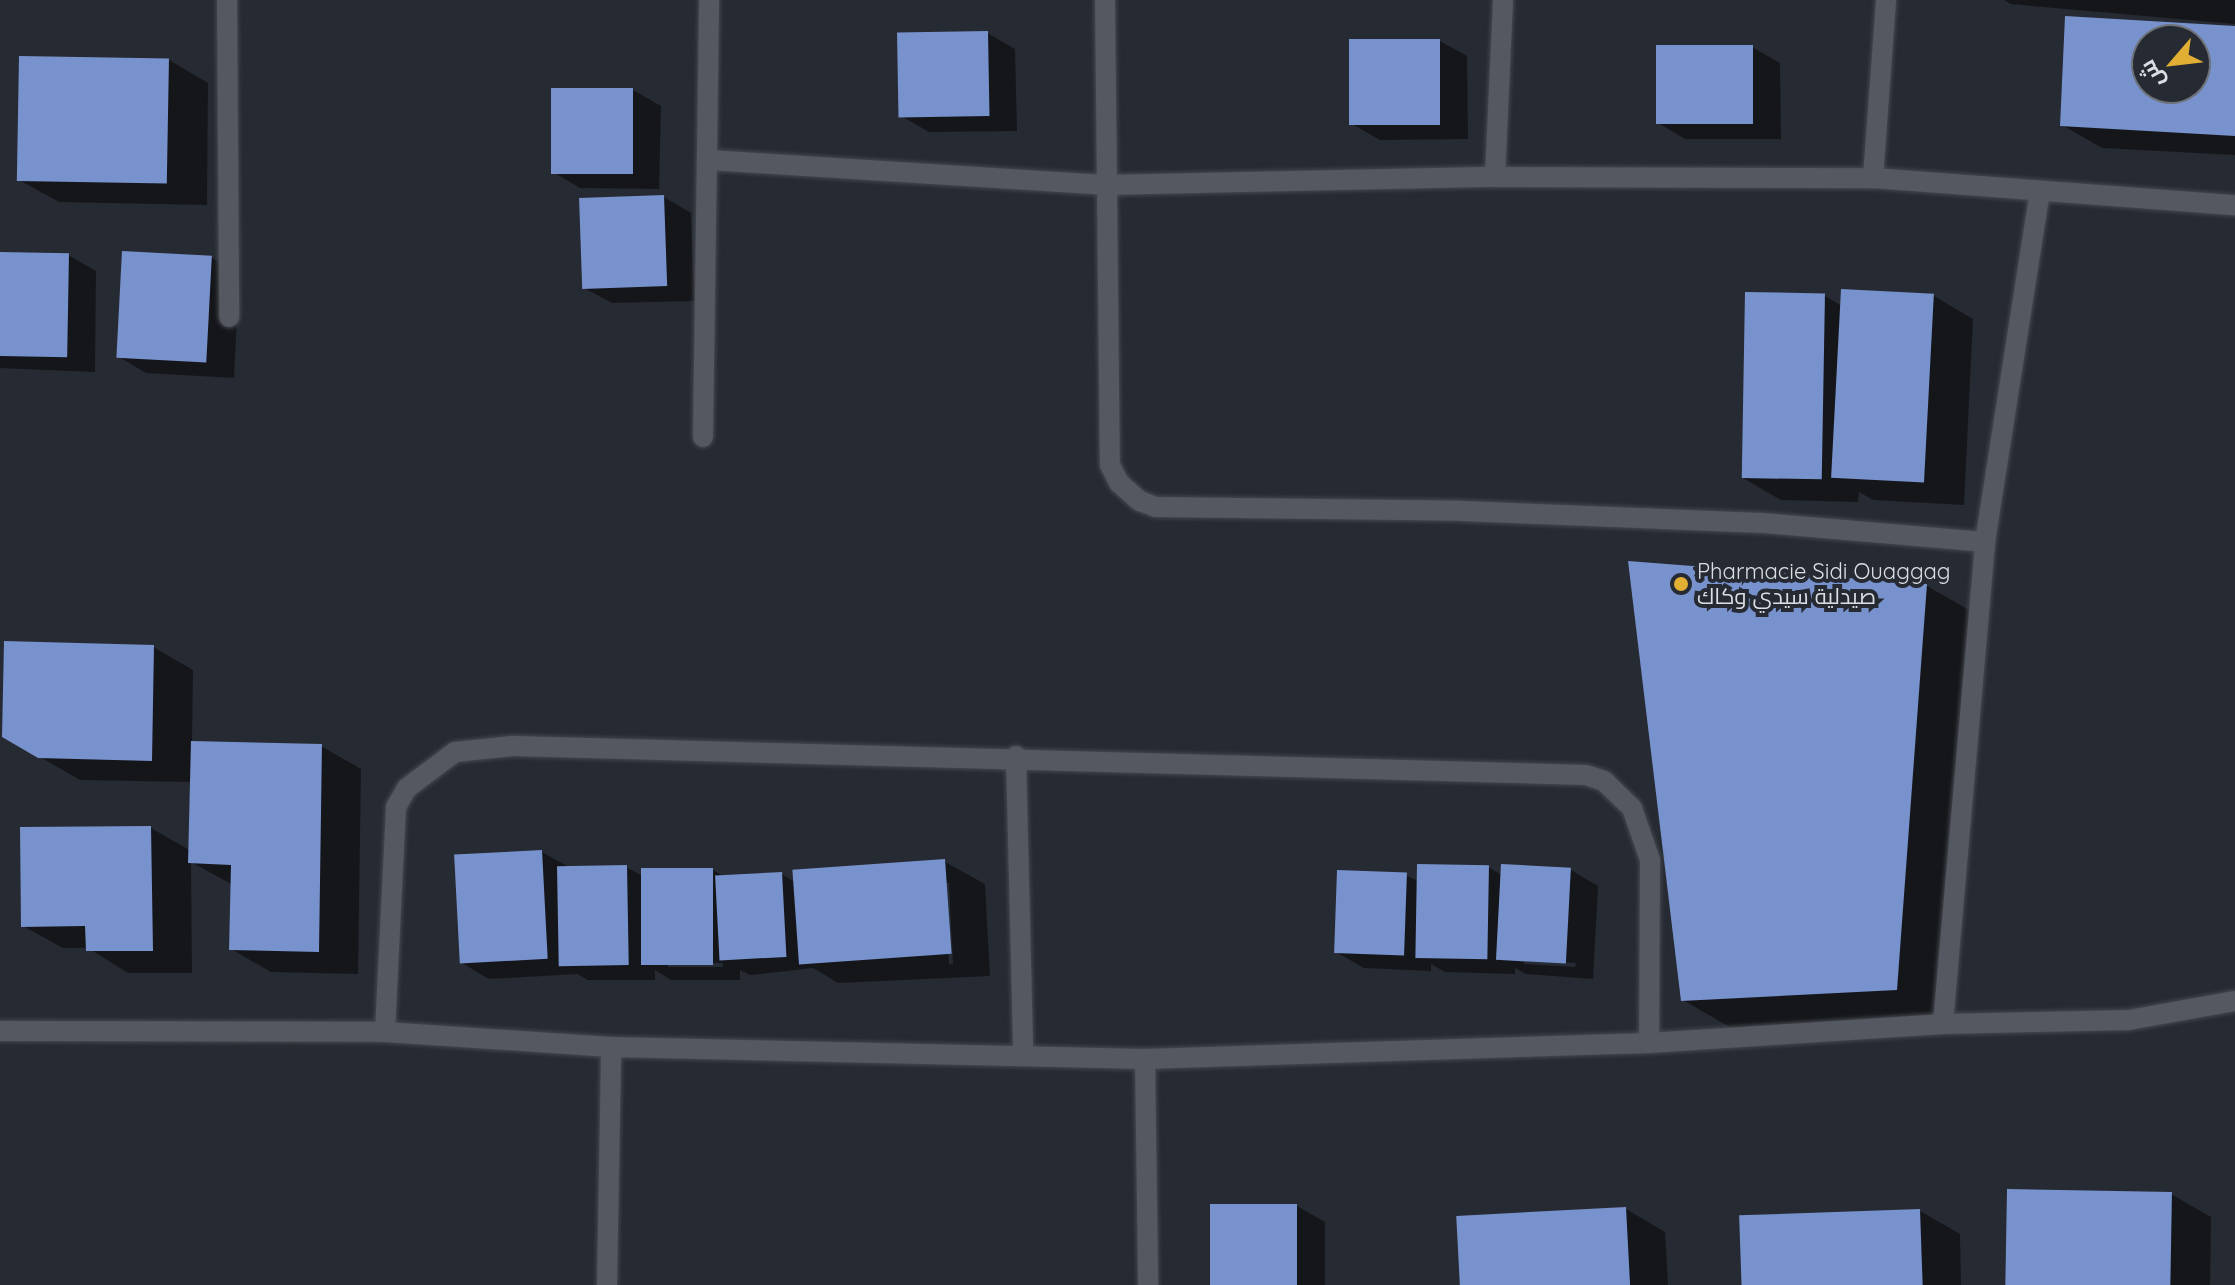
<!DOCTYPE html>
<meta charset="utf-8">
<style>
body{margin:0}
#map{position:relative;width:2235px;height:1285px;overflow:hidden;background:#262a32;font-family:Quicksand,Cairo,sans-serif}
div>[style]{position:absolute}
.shadow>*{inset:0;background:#0007}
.building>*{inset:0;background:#7892cd;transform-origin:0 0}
.roads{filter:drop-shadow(0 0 2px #44484e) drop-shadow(0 0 2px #44484e)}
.street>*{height:20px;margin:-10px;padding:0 10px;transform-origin:10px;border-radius:10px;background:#545861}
.dots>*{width:22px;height:22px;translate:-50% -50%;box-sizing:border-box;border:4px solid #262a32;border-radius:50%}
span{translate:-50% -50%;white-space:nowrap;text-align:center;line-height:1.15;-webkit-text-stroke:8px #262a32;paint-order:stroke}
.poi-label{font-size:22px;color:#dbdee3}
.left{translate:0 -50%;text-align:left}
.north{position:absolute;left:2131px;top:24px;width:80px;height:80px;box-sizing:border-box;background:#262a32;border:2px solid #6e7279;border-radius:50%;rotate:242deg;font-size:22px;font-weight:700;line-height:32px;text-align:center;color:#dbdee3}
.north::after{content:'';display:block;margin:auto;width:28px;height:36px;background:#e1af34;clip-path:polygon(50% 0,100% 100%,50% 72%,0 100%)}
</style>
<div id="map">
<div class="shadow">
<i style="clip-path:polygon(2004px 0,2235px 0,2235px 24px,2011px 4px)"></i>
<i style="clip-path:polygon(evenodd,2067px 18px,2235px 28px,2235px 155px,2102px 148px,2062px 125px,2067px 18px,2147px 40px,2195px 40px,2195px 88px,2147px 88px,2147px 40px)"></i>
<i style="clip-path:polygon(987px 33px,1015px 49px,1017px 131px,929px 132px,901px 116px)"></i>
<i style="clip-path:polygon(1440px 41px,1467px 56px,1468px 139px,1380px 140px,1352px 124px)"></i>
<i style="clip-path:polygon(1752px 47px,1780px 63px,1781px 139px,1685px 139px,1658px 123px)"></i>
<i style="clip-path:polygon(169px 60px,208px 83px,207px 205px,59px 202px,19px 180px)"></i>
<i style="clip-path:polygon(633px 90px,661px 106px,659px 189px,580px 188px,553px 172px)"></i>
<i style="clip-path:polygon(664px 197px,691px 213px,694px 301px,612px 303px,584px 288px)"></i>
<i style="clip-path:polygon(0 254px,68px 255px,96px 271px,95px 372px,0 368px)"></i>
<i style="clip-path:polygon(212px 258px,239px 274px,234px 378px,146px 373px,119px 357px)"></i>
<i style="clip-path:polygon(1825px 296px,1842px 306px,1934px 296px,1973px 319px,1964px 505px,1873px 500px,1859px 492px,1858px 502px,1781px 500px,1741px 477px)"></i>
<i style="clip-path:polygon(1927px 586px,1976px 614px,1946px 1018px,1733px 1029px,1683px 1000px)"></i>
<i style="clip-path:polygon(153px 647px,193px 670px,192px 743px,321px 746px,361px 769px,358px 974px,271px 972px,231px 949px,233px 885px,191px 862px,192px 973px,128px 973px,88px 948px,63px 948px,23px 926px,151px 828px,191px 851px,192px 782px,80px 780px,4px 736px)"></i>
<i style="clip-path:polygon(evenodd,542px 852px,569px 867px,626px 867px,643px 876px,713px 870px,723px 876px,781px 874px,795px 882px,945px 862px,985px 884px,990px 976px,838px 983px,813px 968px,750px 975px,740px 970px,740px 980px,671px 980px,655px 970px,655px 980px,588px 980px,577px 974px,489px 979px,462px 963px,542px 852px,945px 883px,949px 883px,953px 964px,949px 964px,945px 883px,542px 852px,668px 963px,723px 963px,723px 967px,668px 967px,668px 963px)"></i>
<i style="clip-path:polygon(evenodd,1488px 867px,1502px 875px,1571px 870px,1598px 886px,1593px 979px,1526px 974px,1515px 968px,1515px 974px,1445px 972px,1431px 964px,1431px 971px,1364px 968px,1336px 952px,1406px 875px,1419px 882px,1488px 867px,1524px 960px,1576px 963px,1575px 967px,1524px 964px,1524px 960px)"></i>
<i style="clip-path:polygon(2171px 1194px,2211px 1217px,2210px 1285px,2007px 1285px)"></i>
<i style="clip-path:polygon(1297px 1206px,1325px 1222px,1325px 1285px,1213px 1285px)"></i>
<i style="clip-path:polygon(1626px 1209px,1665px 1232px,1668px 1285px,1461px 1285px)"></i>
<i style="clip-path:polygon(1920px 1211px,1960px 1234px,1961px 1285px,1744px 1285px)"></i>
</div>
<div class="building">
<i style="clip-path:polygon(evenodd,2065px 16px,2235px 26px,2235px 136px,2060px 126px,2065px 16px,2147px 40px,2195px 40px,2195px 88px,2147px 88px,2147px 40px)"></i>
<i style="left:988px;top:31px;width:85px;height:91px;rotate:89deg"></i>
<i style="left:1349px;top:39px;width:91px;height:86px"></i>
<i style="left:1656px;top:45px;width:97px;height:79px"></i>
<i style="left:19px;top:56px;width:150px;height:125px;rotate:1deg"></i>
<i style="left:551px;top:88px;width:82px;height:86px"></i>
<i style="left:664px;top:195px;width:91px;height:85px;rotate:88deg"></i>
<i style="left:122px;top:251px;width:90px;height:107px;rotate:3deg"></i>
<i style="left:0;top:252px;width:69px;height:104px;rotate:1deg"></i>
<i style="left:1841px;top:289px;width:93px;height:189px;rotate:3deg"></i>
<i style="left:1745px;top:292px;width:80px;height:186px;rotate:1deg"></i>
<i style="clip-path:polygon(1628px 561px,1927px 584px,1897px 990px,1681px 1001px)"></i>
<i style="clip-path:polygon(4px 641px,154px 645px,152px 761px,38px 758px,2px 737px)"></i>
<i style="clip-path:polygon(191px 741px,322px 744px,319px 952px,229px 950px,231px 865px,188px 863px)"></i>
<i style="clip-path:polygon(151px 826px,153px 951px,86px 951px,85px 926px,21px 927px,20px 827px)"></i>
<i style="left:542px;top:850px;width:109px;height:88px;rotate:87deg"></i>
<i style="left:945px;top:859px;width:95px;height:153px;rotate:86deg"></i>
<i style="left:1417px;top:864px;width:72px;height:94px;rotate:1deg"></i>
<i style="left:1501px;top:864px;width:70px;height:96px;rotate:3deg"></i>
<i style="left:627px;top:865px;width:100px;height:70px;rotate:89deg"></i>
<i style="left:641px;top:868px;width:72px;height:97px"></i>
<i style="left:1337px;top:870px;width:70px;height:83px;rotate:2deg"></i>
<i style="left:782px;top:872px;width:85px;height:67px;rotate:87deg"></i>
<i style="left:2007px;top:1189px;width:165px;height:96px;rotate:1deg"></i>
<i style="left:1210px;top:1204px;width:87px;height:81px"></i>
<i style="left:1626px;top:1207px;width:78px;height:170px;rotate:87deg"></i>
<i style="left:1920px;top:1209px;width:76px;height:181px;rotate:88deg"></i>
</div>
<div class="roads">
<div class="street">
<i style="left:227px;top:0;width:317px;rotate:89.6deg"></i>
<i style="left:1105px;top:0;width:465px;rotate:89.4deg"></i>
<i style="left:1110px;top:465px;width:20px;rotate:63deg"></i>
<i style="left:1119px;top:483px;width:28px;rotate:41deg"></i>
<i style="left:1140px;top:501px;width:17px;rotate:21deg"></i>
<i style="left:1156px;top:507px;width:306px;rotate:0.7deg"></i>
<i style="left:1462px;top:511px;width:301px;rotate:2.3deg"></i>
<i style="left:1763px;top:523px;width:223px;rotate:4.9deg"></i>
<i style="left:709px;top:160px;width:396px;rotate:3.6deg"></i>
<i style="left:1104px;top:185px;width:391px;rotate:-1.2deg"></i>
<i style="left:1495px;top:177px;width:378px;rotate:0.2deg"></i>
<i style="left:1873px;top:178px;width:363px;rotate:4.3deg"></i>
<i style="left:1495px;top:177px;width:177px;rotate:-87.4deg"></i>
<i style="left:1873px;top:178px;width:178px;rotate:-85.8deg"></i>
<i style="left:703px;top:437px;width:437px;rotate:-89.2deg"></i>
<i style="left:1016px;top:756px;width:297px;rotate:88.6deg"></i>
<i style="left:1943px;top:1024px;width:484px;rotate:-85deg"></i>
<i style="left:1985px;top:542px;width:355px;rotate:-81.1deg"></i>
<i style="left:0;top:1031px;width:385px;rotate:0.1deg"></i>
<i style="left:385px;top:1032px;width:226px;rotate:3.8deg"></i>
<i style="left:611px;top:1047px;width:534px;rotate:1.29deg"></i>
<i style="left:1145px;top:1059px;width:504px;rotate:-1.82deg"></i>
<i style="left:1649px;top:1043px;width:295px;rotate:-3.7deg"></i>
<i style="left:1943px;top:1024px;width:186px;rotate:-1.2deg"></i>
<i style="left:2129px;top:1020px;width:108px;rotate:-10.2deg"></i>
<i style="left:385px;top:1032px;width:225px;rotate:-87.2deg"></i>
<i style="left:396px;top:807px;width:22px;rotate:-60deg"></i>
<i style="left:407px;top:788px;width:60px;rotate:-36.9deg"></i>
<i style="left:455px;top:752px;width:58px;rotate:-5.9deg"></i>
<i style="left:513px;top:746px;width:1073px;rotate:1.55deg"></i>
<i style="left:1586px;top:775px;width:19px;rotate:18deg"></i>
<i style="left:1604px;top:781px;width:39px;rotate:44deg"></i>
<i style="left:1632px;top:808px;width:55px;rotate:70.9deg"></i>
<i style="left:1650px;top:860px;width:183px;rotate:90.3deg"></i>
<i style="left:1145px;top:1059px;width:226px;rotate:89.2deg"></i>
<i style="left:607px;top:1285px;width:238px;rotate:-89deg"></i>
</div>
</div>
<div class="dots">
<i style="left:1681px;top:584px;background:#e1af34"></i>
</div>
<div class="poi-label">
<span class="left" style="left:1697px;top:584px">Pharmacie Sidi Ouaggag<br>صيدلية سيدي وكاك</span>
</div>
<div class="north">ش</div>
</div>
